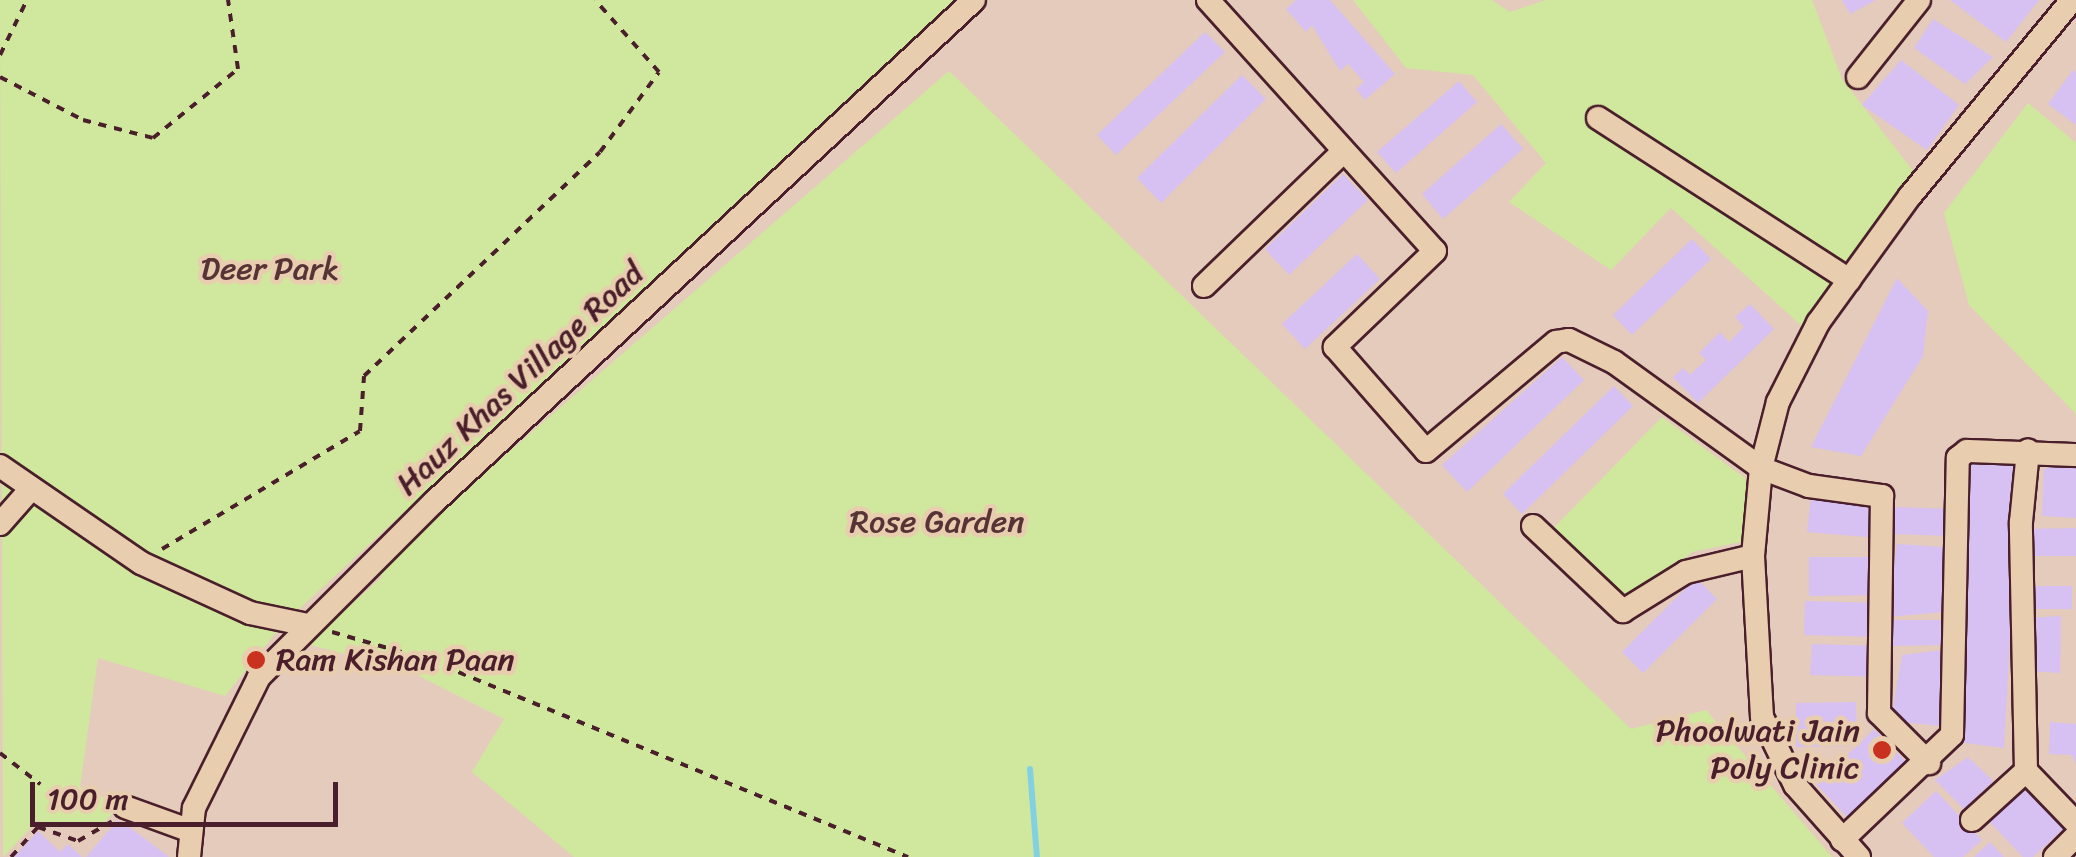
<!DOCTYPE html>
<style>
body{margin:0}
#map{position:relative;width:2076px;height:857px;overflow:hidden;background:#e4cbbc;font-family:Sriracha,sans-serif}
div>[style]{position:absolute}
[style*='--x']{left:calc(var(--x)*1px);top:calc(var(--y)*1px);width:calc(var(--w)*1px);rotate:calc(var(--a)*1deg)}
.green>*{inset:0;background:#d0e89d}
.stream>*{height:6px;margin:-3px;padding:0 3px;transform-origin:3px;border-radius:3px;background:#83d1e0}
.building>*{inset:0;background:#d6c1f2}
.path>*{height:4px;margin-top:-2px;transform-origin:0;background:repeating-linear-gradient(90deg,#4a1f2b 0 8px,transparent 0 16px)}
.roads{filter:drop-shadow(2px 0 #4a1f2b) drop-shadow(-2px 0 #4a1f2b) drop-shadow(0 2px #4a1f2b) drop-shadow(0 -2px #4a1f2b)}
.minor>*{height:22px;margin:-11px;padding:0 11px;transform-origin:11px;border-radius:11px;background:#e8cdaf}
.dots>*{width:28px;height:28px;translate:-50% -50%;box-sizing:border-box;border:5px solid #e8cdaf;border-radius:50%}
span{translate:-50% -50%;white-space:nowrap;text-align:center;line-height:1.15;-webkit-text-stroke:9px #e8cdaf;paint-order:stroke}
.park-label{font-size:32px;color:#573336}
.street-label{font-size:32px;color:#4a1f2b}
.poi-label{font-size:32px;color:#4a1f2b}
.left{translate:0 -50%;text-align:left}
.right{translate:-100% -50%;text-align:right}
.scale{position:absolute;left:30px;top:782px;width:308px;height:45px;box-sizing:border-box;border:5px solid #4a1f2b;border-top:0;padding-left:12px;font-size:30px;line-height:35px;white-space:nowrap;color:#4a1f2b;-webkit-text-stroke:8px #e8cdaf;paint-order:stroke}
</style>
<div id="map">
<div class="green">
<i style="clip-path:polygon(0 0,958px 0,298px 610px,256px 602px,247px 624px,278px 630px,225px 696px,98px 658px,80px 787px,120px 805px,99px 828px,37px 821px,3px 857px)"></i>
<i style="clip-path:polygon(1353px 0,1492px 0,1510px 12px,1546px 0,1812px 0,1842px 79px,1913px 171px,1804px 328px,1671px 208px,1611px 270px,1509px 202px,1546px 163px,1473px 75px,1406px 68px)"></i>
<i style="clip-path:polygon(949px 71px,1631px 729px,1706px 710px,1832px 857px,574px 857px,472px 772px,504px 719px,411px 672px,307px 644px,382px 577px,375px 568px)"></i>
<i style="clip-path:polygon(2028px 103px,2076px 143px,2076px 414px,1969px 305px,1944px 213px)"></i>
<i style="clip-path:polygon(1662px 417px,1746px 479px,1746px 541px,1692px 552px,1619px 614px,1539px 543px)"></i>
</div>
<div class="stream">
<i style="--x:1030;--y:769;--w:88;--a:85.5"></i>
</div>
<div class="building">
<i style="clip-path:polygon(1296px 0,1330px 0,1395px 74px,1365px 100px,1356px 89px,1364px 82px,1348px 64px,1340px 71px,1312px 25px,1306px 32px,1286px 9px)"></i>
<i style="clip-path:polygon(1842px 0,1876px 0,1850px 14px)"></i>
<i style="clip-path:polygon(1950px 0,2039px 0,2006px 42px)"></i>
<i style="clip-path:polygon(1933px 19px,1993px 57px,1965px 84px,1914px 48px)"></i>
<i style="clip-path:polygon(1205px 32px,1225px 52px,1116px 155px,1097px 135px)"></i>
<i style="clip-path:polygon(1901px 60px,1959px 105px,1927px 150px,1862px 105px)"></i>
<i style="clip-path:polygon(2073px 70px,2076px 72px,2076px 125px,2048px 104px)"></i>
<i style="clip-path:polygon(1242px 75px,1266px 99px,1161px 203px,1137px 178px)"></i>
<i style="clip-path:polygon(1459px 81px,1477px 102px,1396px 173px,1377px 152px)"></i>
<i style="clip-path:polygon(1501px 124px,1523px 149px,1443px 219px,1422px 194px)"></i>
<i style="clip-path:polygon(1343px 174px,1368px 200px,1289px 275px,1265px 249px)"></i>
<i style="clip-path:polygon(1692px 239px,1711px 259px,1632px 335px,1613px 315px)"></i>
<i style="clip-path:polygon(1357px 254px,1380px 279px,1305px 349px,1282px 324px)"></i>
<i style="clip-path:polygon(1897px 278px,1928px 311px,1923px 356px,1861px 456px,1811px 447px)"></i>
<i style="clip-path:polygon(1750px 304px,1774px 329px,1698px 403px,1673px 377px,1683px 368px,1690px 375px,1706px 360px,1699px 353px,1720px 332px,1729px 342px,1744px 327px,1735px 317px)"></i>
<i style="clip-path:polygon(1562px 357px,1584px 380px,1467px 492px,1442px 465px)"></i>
<i style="clip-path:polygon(1614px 386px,1633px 406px,1522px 514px,1503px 494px)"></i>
<i style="clip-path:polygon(1968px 459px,2020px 459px,2004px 748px,1958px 742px)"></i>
<i style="clip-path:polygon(2056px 465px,2076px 466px,2076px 518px,2042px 516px,2044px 469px)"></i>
<i style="clip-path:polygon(1811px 496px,1883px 501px,1879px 538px,1807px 532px)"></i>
<i style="clip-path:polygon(1894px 507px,1951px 509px,1950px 536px,1893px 534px)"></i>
<i style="clip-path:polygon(2076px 528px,2076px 556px,2023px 556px,2022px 529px)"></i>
<i style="clip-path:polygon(1897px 544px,1943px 547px,1943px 612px,1888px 617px)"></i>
<i style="clip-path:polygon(1809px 557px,1880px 557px,1880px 595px,1809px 596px)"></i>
<i style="clip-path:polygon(1696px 578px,1717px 599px,1643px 673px,1622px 652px)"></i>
<i style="clip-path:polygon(2027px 586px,2072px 586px,2072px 609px,2027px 609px)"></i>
<i style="clip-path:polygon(1805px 601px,1882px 603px,1880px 637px,1804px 635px)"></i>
<i style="clip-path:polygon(2061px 616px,2060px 673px,2030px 671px,2030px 618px)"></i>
<i style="clip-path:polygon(1893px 620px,1943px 620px,1943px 645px,1893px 646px)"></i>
<i style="clip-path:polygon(1812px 644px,1884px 646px,1883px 677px,1810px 675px)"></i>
<i style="clip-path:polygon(1943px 650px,1940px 726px,1891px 721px,1902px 655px)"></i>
<i style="clip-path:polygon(1856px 702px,1857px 746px,1796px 747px,1796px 703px)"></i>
<i style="clip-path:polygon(2050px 722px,2076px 724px,2076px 765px,2072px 755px,2049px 754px)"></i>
<i style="clip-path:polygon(1874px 729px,1907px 763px,1850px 820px,1817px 785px)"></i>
<i style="clip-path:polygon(1968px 757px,1993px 781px,1964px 809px,1935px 780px)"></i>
<i style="clip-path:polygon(2025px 785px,2065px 827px,2033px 857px,2023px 857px,1988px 820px)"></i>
<i style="clip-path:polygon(1936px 791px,1982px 840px,1963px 857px,1934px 857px,1902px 823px)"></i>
<i style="clip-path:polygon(118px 820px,140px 835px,169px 857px,86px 857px)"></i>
<i style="clip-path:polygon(38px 831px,60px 852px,68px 844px,82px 857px,14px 857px)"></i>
<i style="clip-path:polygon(1990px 842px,2004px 857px,1974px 857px)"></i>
</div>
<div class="path">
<i style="--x:0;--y:55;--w:61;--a:-63.9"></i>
<i style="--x:0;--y:77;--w:93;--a:27.4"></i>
<i style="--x:83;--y:120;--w:72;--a:14.4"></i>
<i style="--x:153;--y:138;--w:109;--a:-39.1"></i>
<i style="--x:238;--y:69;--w:70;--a:-98.2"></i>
<i style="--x:162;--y:549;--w:230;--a:-30.8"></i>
<i style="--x:360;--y:431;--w:55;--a:-85.8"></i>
<i style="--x:364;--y:376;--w:325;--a:-43.5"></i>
<i style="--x:600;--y:152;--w:99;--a:-53.6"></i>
<i style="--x:659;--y:72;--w:96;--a:-131.6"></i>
<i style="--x:332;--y:632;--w:101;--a:16.1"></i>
<i style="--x:429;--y:660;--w:518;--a:22.36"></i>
<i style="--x:0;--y:753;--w:51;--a:37.8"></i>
<i style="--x:11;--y:857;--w:40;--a:-48"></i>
<i style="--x:38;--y:827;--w:42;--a:19.3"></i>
<i style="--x:78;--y:841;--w:39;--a:-30"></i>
</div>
<div class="roads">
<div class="minor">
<i style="--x:1208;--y:0;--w:338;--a:47.9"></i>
<i style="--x:1435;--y:251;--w:139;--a:136.2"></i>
<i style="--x:1335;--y:347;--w:138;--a:48.8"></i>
<i style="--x:1426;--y:451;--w:170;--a:-40"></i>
<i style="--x:1556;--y:342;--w:13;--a:-9"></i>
<i style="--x:1569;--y:340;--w:50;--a:26.1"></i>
<i style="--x:1614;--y:362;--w:181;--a:35.8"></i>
<i style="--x:1761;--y:468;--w:51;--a:20.6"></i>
<i style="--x:1809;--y:486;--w:74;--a:7.8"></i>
<i style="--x:1882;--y:496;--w:217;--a:90.8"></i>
<i style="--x:1879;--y:713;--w:71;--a:45"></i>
<i style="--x:1858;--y:77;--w:98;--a:-51.6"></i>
<i style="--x:1598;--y:118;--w:299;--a:32.8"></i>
<i style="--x:1204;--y:286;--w:194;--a:-44"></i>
<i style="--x:0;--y:466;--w:171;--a:34.5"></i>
<i style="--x:141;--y:563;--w:120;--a:24.6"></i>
<i style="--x:250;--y:613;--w:59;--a:11.7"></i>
<i style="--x:0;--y:524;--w:44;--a:-48.7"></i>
<i style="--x:1533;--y:526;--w:124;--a:43.4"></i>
<i style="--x:1623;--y:611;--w:74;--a:-31.8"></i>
<i style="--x:1686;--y:572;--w:69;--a:-13.4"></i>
<i style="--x:2026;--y:771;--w:249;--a:-91.2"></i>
<i style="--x:2021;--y:522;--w:72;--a:-84.4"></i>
<i style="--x:125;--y:807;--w:70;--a:20"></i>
<i style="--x:1972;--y:820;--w:73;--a:-42.2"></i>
<i style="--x:2026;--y:771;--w:72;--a:46.1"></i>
<i style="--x:1842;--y:840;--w:152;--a:-43.7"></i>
<i style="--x:1952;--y:735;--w:277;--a:-88.8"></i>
<i style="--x:1958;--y:458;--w:11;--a:-38"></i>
<i style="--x:1967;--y:451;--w:109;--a:2.1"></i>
<i style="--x:189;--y:857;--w:49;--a:-84.2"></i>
<i style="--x:194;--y:808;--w:146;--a:-63.6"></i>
<i style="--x:259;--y:677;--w:247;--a:-45"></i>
<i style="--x:434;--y:502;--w:737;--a:-42.91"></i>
<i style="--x:1859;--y:857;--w:96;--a:-131.6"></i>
<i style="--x:1795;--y:785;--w:76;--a:-115.9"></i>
<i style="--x:1762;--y:717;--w:161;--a:-93.2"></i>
<i style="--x:1753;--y:556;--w:88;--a:-84.8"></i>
<i style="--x:1761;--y:468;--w:68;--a:-75.6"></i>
<i style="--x:1778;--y:402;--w:89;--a:-63.1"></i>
<i style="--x:1818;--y:323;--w:157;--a:-54.1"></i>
<i style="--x:1910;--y:196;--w:254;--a:-50.4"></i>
<i style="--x:2055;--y:857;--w:30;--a:-45"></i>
</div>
</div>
<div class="dots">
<i style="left:256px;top:660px;background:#c8321e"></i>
<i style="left:1882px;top:750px;background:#c8321e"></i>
</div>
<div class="park-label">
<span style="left:270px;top:269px">Deer Park</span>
<span style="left:937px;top:522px">Rose Garden</span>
</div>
<div class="street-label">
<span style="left:520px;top:379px;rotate:-43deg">Hauz Khas Village Road</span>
</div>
<div class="poi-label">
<span class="left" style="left:276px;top:660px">Ram Kishan Paan</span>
<span class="right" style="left:1860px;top:750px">Phoolwati Jain<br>Poly Clinic</span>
</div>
<div class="scale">100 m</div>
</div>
